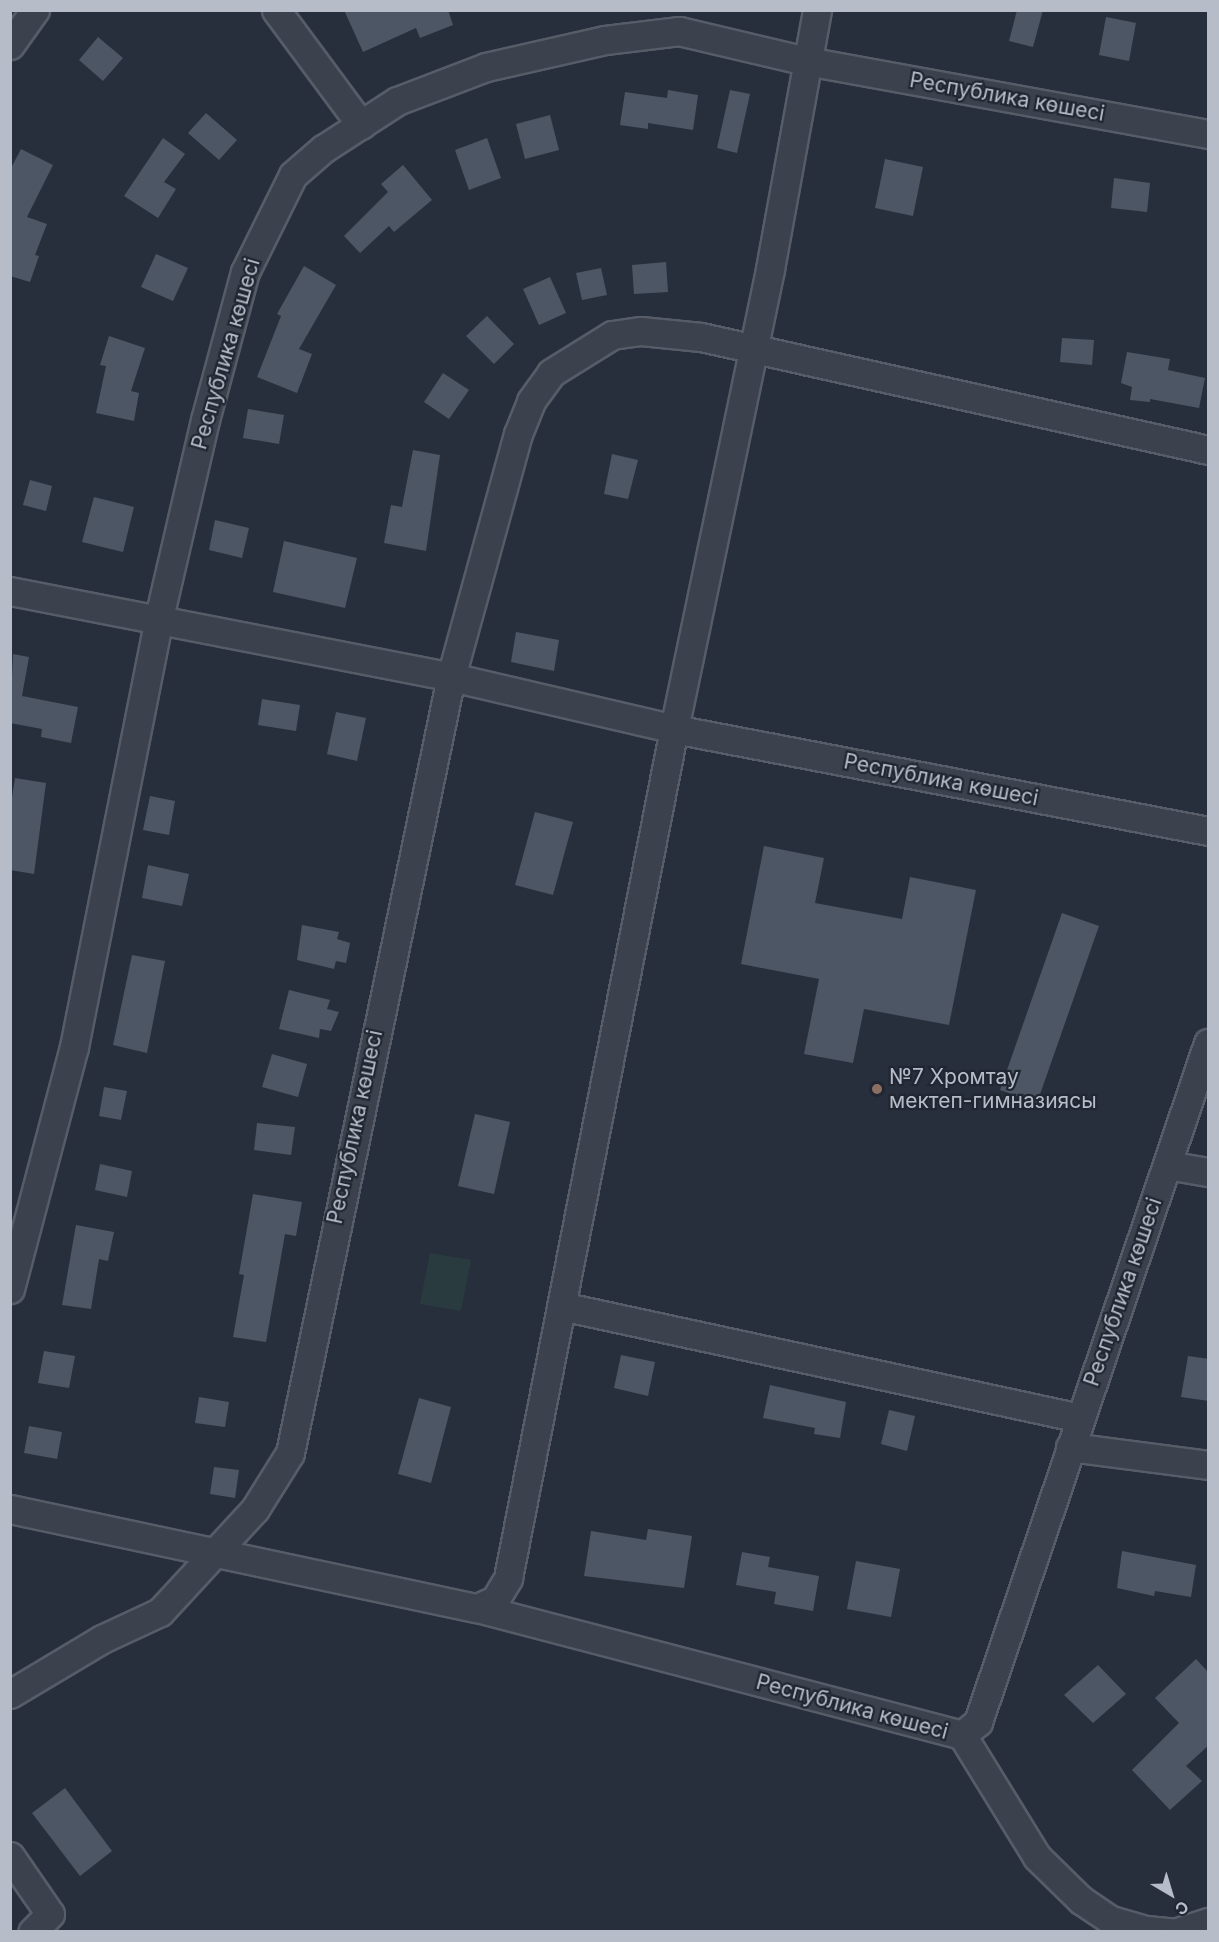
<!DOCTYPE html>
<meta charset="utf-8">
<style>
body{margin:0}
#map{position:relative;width:1219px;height:1942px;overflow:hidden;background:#272f3d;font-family:Inter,sans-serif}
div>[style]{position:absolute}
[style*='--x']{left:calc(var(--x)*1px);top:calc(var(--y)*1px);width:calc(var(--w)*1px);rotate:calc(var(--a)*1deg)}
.green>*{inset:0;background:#293b3e}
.building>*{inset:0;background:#4d5665}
.roads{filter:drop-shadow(2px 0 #565d68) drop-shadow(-2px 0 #565d68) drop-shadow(0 2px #565d68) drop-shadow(0 -2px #565d68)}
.minor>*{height:27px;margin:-13.5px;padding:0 13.5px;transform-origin:13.5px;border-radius:13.5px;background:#3b424d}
.dots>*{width:16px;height:16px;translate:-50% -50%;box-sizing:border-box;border:3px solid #202732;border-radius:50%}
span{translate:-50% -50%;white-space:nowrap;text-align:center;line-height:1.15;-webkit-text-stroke:4.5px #202732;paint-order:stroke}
.street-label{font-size:21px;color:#b7bdc8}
.poi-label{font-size:21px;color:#b7bdc8}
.left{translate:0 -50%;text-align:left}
.frame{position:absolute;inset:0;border:12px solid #b7bdc8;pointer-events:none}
.north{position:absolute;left:1141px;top:1864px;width:60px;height:60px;-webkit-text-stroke:4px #202732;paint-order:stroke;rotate:142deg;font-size:16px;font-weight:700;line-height:24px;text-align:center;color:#b7bdc8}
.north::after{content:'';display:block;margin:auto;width:21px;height:27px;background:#b7bdc8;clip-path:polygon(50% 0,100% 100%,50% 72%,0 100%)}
</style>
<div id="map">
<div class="green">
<i style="clip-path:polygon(430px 1253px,471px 1260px,461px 1311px,420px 1304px)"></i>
</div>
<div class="building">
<i style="clip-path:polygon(344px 10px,448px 10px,453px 25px,420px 38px,416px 28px,363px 52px)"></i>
<i style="clip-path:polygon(1017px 10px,1043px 10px,1033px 47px,1009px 41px)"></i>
<i style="clip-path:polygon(1106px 17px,1136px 23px,1129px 61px,1099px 55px)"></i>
<i style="clip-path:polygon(98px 37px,123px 58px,103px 81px,79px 60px)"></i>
<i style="clip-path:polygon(668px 90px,698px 95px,693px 130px,648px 123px,648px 129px,620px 125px,625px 92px,667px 98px)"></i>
<i style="clip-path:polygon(730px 90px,750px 94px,737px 153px,717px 148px)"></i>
<i style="clip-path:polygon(206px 113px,237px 140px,219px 160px,188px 133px)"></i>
<i style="clip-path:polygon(550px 115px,559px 150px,525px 159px,516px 124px)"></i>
<i style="clip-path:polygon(163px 138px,185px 154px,164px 182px,176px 189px,158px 218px,124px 196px)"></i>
<i style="clip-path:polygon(487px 138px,501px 178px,469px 190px,455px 150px)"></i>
<i style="clip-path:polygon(21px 149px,53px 165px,27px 217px,47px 224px,35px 255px,39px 256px,30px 282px,10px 276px,10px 170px)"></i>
<i style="clip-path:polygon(885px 159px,923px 167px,913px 216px,875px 208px)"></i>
<i style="clip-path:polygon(403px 165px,432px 200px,394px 232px,389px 226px,360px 253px,344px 236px,388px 192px,381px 184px)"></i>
<i style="clip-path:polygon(1114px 178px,1150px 183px,1147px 212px,1111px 208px)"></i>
<i style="clip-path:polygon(156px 254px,188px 268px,173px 301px,141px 287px)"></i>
<i style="clip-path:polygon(666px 262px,668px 292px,634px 294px,632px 265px)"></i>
<i style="clip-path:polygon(304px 266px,336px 285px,299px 349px,312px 354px,297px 393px,257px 377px,281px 316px,277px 314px)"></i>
<i style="clip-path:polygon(601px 268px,607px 295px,582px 300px,576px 273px)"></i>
<i style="clip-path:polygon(550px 277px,566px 313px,539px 325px,523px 289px)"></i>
<i style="clip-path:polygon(487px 316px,514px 344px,494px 364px,466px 336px)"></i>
<i style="clip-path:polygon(109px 336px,145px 348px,131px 391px,139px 393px,134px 421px,96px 413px,106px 366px,100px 365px)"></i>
<i style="clip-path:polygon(1062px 338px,1094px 340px,1092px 365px,1060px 362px)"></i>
<i style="clip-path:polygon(1127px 352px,1170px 359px,1168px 370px,1205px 378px,1199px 408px,1150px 399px,1150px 402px,1130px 400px,1132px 387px,1121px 383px)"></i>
<i style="clip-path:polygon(443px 373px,469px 390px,449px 419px,424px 402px)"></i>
<i style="clip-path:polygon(248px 409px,284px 415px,279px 444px,243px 438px)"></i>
<i style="clip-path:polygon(413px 450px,440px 455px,426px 551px,384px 543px,391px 505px,402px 507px)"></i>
<i style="clip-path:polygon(612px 454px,638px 460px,628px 499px,604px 494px)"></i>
<i style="clip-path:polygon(30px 480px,52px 486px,46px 511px,23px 505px)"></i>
<i style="clip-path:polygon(94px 497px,134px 507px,123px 552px,82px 542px)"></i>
<i style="clip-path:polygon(215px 520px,249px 528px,242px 558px,209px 550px)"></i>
<i style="clip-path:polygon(284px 541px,357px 558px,345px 608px,273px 592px)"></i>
<i style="clip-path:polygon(516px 632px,559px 640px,554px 671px,511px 662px)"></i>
<i style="clip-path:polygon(13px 654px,29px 657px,22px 696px,78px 707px,71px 743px,41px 737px,42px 729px,10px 723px)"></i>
<i style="clip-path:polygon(262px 699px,300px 705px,296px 731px,258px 725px)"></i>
<i style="clip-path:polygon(336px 712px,366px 718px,357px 761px,327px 754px)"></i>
<i style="clip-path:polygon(15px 778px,46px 783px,34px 874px,10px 870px,10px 810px)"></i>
<i style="clip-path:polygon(150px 796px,175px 801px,169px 835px,143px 830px)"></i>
<i style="clip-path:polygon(535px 812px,573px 822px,553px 895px,515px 885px)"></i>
<i style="clip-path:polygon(764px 846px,824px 858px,815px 903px,902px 919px,910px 877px,976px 890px,949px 1025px,864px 1009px,853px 1063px,804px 1054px,819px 979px,741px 964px)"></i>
<i style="clip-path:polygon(148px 865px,189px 874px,182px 906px,142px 898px)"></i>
<i style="clip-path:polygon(1062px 913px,1099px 926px,1037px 1103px,1000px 1090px)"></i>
<i style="clip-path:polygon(302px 925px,339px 932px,337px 939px,350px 943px,346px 963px,336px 961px,334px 969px,297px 960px)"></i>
<i style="clip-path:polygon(132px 955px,165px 961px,147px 1053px,113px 1045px)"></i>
<i style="clip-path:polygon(289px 990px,330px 1000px,327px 1009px,339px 1012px,331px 1031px,320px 1029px,319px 1038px,279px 1029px)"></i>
<i style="clip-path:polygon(272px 1054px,307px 1064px,298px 1097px,262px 1087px)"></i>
<i style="clip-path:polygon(104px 1087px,127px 1091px,121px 1120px,99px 1116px)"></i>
<i style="clip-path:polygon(475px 1114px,510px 1122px,494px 1194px,458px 1186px)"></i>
<i style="clip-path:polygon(257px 1123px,295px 1127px,291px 1155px,254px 1150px)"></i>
<i style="clip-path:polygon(100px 1164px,132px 1171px,127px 1197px,95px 1190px)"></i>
<i style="clip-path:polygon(253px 1194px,302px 1202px,296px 1236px,285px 1234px,266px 1342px,233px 1337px,244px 1275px,239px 1274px)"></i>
<i style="clip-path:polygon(76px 1225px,114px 1232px,108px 1261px,99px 1259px,91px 1309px,62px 1305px)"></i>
<i style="clip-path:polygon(44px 1351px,75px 1356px,69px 1388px,38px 1383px)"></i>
<i style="clip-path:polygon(621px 1355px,655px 1362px,648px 1396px,614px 1388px)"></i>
<i style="clip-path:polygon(1188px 1356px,1209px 1359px,1209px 1401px,1181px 1397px)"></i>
<i style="clip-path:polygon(770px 1385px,846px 1402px,840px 1438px,814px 1434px,815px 1428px,763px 1418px)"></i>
<i style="clip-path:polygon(199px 1397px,229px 1402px,225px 1427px,195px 1423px)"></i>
<i style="clip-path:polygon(419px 1398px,451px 1407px,431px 1483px,398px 1474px)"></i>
<i style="clip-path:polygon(889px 1410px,915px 1416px,907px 1451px,881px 1444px)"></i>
<i style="clip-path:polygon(29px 1426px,62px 1432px,57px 1459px,24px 1453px)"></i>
<i style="clip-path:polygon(214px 1467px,239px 1470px,235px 1498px,210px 1494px)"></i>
<i style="clip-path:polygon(648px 1529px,692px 1536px,684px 1588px,584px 1576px,591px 1531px,646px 1540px)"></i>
<i style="clip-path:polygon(1122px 1551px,1196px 1565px,1191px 1597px,1155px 1591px,1154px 1596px,1117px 1588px)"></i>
<i style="clip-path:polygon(742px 1552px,770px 1557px,768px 1567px,819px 1576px,813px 1611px,774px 1604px,776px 1592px,736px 1585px)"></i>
<i style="clip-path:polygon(856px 1561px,900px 1569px,891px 1617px,847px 1609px)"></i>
<i style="clip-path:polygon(1196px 1659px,1209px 1673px,1209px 1745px,1186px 1766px,1202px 1781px,1170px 1810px,1132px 1770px,1179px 1723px,1155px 1698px)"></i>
<i style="clip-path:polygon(1098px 1665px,1126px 1694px,1093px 1723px,1064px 1695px)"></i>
<i style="clip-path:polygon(65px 1788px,112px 1851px,80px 1876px,32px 1813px)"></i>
</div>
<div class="roads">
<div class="minor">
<i style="--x:276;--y:10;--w:143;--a:53.5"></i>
<i style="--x:10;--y:45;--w:43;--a:-54.5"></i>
<i style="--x:10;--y:591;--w:449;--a:11"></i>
<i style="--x:451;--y:677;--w:229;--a:13.1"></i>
<i style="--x:674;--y:729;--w:544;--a:10.81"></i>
<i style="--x:1167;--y:1165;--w:42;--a:9.7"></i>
<i style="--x:10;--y:1289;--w:250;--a:-75.2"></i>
<i style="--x:74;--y:1047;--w:433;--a:-78.8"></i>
<i style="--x:158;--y:622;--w:207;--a:-76.9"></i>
<i style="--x:205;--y:420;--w:153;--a:-74.9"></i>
<i style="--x:245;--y:272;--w:108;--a:-63.7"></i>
<i style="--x:293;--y:175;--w:40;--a:-41"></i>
<i style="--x:323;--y:149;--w:88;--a:-33"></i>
<i style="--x:397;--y:101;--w:95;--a:-20.9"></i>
<i style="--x:486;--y:67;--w:122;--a:-12.8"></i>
<i style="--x:605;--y:40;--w:75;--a:-6.9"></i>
<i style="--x:679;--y:31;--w:130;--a:13.3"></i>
<i style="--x:806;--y:61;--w:409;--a:10.3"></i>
<i style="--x:561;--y:1306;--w:531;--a:12.18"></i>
<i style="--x:1070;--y:1447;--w:139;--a:7.4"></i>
<i style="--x:10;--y:1509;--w:477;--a:12"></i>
<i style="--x:477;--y:1608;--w:20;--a:-24"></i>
<i style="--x:495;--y:1600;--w:26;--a:-59"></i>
<i style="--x:508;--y:1578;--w:865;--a:-78.94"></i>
<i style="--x:674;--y:729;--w:470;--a:-78.2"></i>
<i style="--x:770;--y:269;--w:263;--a:-79.7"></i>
<i style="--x:477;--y:1608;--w:501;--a:14.67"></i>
<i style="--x:962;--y:1735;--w:21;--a:-39"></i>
<i style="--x:978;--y:1722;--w:717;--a:-71.29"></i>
<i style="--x:10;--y:1694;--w:107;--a:-30.9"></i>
<i style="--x:102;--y:1639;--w:64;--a:-25"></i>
<i style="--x:160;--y:1612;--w:140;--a:-47.3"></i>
<i style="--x:255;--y:1509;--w:66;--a:-58"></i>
<i style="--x:290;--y:1453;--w:793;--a:-78.28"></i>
<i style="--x:451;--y:677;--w:252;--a:-74.6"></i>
<i style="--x:518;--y:434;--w:35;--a:-68"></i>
<i style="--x:531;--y:401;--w:34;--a:-54"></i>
<i style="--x:551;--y:373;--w:72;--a:-31.9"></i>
<i style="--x:612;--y:335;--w:29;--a:-8"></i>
<i style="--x:641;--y:331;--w:60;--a:5.7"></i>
<i style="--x:701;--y:337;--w:519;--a:12.56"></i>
<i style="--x:962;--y:1735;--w:143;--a:58.4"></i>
<i style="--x:1037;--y:1857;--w:62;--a:44.3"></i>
<i style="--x:1081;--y:1900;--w:36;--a:34"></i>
<i style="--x:1111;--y:1920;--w:36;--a:16"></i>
<i style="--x:1146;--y:1930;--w:24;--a:5"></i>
<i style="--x:10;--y:1856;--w:70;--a:55.4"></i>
<i style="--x:50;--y:1914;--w:25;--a:135"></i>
<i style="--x:1177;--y:1932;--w:33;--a:-18"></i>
</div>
</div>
<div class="dots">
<i style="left:877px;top:1089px;background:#8d6e63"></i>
</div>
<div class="street-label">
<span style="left:1007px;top:97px;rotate:10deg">Республика көшесі</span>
<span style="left:226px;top:354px;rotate:-74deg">Республика көшесі</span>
<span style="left:941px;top:780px;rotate:11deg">Республика көшесі</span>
<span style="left:355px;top:1127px;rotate:-78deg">Республика көшесі</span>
<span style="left:1123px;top:1292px;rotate:-71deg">Республика көшесі</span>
<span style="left:852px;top:1707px;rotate:15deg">Республика көшесі</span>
</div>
<div class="poi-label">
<span class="left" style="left:889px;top:1089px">№7 Хромтау<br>мектеп-гимназиясы</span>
</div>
<div class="frame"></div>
<div class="north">С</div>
</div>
